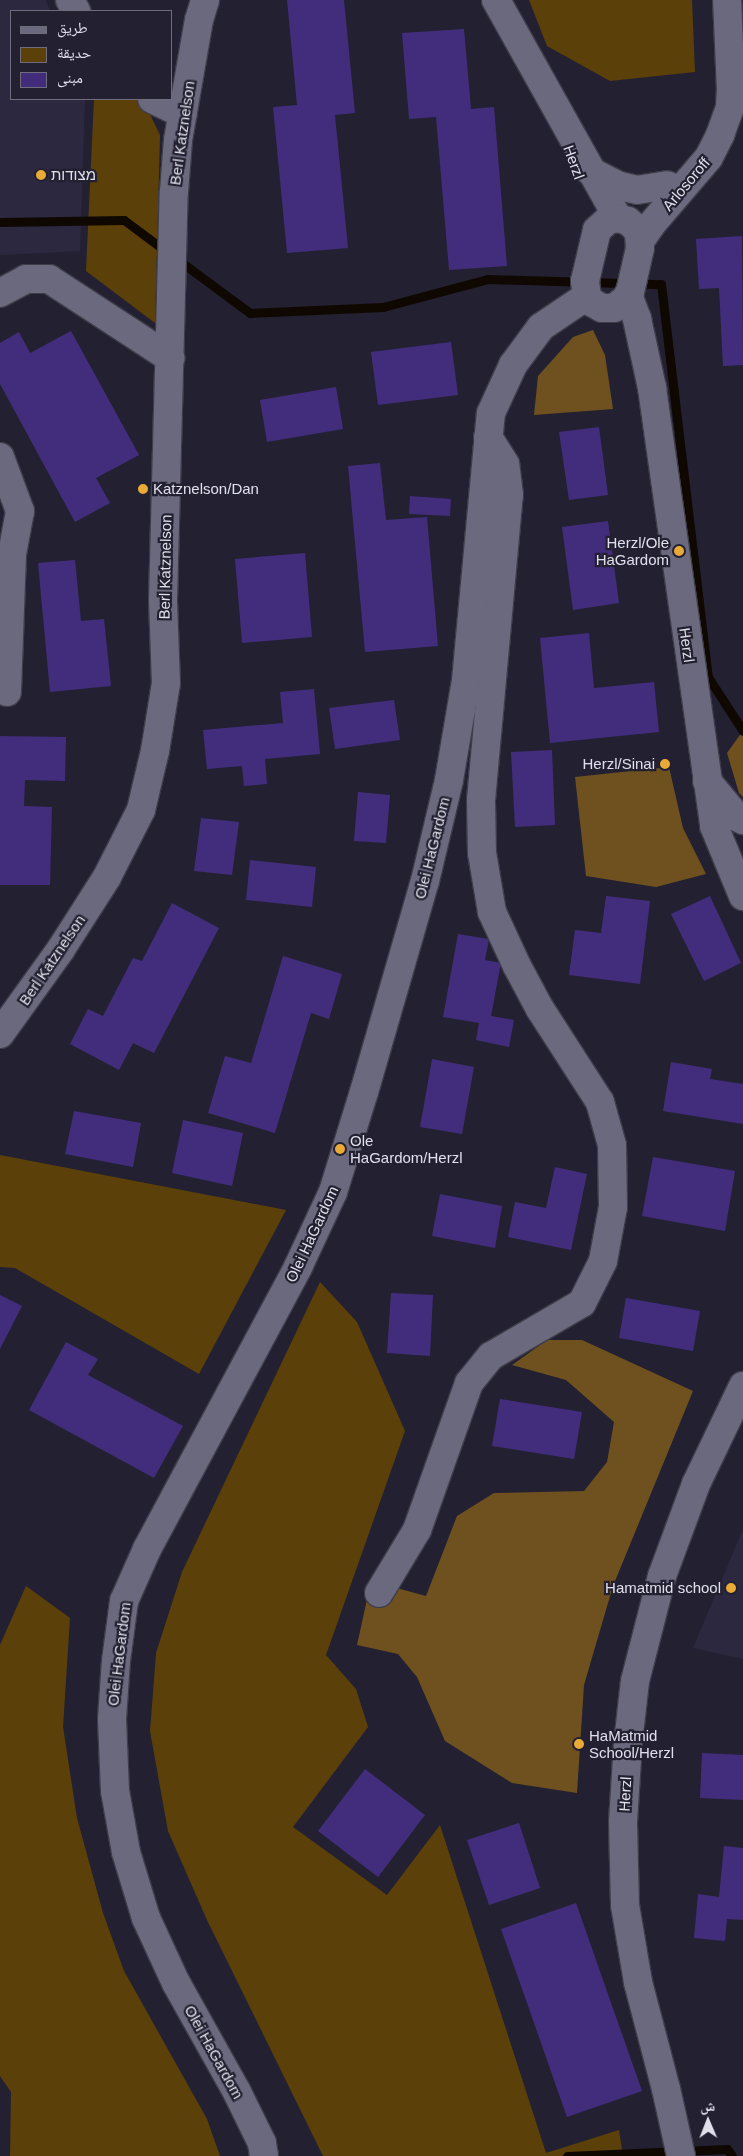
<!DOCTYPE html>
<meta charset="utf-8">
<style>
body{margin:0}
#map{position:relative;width:743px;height:2156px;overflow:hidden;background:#232131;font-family:Helvetica,"Noto Naskh Arabic",Heebo,sans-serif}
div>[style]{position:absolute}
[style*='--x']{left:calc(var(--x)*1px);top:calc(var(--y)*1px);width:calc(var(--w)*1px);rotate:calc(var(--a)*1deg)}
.built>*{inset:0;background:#2c283f}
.green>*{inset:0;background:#5c4009}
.forest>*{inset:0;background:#6e511e}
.stream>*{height:9px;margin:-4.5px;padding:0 4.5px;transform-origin:4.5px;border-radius:4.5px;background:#0f0801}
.building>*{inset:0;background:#422d7d}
.roads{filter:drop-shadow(1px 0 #403d4b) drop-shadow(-1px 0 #403d4b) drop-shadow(0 1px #403d4b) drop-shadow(0 -1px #403d4b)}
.minor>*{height:28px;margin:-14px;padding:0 14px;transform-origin:14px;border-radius:14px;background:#6b697d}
.dots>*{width:14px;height:14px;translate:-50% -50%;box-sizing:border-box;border:2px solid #232131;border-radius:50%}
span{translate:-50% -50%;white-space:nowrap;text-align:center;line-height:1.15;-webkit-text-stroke:4.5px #232131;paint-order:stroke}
.street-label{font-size:15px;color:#e0dfeb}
.poi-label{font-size:15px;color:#e0dfeb}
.left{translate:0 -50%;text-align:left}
.right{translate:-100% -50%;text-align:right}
.legend{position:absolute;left:10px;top:10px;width:162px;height:90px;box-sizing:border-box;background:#232131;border:1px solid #6f6d7b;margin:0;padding:6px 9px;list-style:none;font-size:15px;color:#e0dfeb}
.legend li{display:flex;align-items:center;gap:10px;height:25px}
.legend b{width:25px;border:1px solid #6f6d7b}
.north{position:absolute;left:683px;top:2096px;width:50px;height:50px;-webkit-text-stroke:4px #232131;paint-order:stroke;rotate:359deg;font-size:14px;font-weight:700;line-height:20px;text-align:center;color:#e0dfeb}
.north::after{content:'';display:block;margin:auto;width:18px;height:22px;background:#e0dfeb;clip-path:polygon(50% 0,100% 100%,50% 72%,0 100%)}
</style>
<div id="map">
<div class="built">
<i style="clip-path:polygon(0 0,46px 0,50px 11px,11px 11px,11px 99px,85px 99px,80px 251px,0 255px)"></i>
<i style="clip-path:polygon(743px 1529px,743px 1659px,693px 1648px)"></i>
</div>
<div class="green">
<i style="clip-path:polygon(529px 0,692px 0,695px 72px,610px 81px,547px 46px)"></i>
<i style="clip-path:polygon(94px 99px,137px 99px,145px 104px,160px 135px,155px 323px,86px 271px)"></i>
<i style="clip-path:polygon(0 1155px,286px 1210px,199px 1374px,15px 1268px,0 1267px)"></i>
<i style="clip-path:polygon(320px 1282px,357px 1322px,405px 1431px,326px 1655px,356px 1689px,368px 1727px,293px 1827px,387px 1895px,440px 1825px,546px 2153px,619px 2130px,623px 2156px,323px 2156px,207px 1920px,168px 1831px,150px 1731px,156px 1653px,182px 1572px)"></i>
<i style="clip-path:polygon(26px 1586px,70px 1618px,63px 1727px,77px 1818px,103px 1913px,124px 1971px,207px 2119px,220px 2156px,10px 2156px,11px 2092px,0 2076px,0 1645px)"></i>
</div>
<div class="forest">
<i style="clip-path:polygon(593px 330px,605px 355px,613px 409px,534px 415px,538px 376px,573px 337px)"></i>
<i style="clip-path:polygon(742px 732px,743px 734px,743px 797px,739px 793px,727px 753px)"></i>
<i style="clip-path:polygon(669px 767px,683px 828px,706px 874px,656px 887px,586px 876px,575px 777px)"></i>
<i style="clip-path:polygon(547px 1340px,582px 1340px,693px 1391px,613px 1586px,584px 1685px,577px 1793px,512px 1783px,445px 1741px,417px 1677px,398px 1654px,357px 1645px,371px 1581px,426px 1596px,457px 1516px,494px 1493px,584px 1491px,607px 1462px,614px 1422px,566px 1380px,512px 1365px)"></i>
</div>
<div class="stream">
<i style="--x:0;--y:222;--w:124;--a:-0.9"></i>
<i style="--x:124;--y:220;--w:54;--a:36.7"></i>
<i style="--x:177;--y:259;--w:91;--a:36.5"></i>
<i style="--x:250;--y:313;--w:133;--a:-2.6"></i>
<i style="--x:383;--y:307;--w:109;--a:-14.9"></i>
<i style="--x:488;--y:279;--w:173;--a:1.7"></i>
<i style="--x:661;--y:284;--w:396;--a:83.2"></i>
<i style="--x:708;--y:677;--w:64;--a:57.1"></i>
<i style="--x:567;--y:2156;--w:160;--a:-2.5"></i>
<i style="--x:727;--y:2149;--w:9;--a:54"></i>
</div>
<div class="building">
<i style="clip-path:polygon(287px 0,344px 0,355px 113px,335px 115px,348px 248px,287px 253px,273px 107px,297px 105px)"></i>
<i style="clip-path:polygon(464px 29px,471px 109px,494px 107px,507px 266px,449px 270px,436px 117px,409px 119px,402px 33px)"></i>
<i style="clip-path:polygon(742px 236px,743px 365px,723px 366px,719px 288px,699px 289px,696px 239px)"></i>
<i style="clip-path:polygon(71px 331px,139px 455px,96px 478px,110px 503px,75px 522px,0 384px,0 343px,19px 332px,30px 353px)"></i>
<i style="clip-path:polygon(451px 342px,458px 395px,378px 405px,371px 352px)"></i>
<i style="clip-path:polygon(336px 387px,343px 429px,267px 442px,260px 400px)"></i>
<i style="clip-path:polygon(599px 427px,608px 495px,569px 500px,559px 432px)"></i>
<i style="clip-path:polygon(380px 463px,386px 520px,427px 517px,438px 646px,365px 652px,348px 466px)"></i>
<i style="clip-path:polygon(410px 496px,451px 499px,450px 516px,409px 514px)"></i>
<i style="clip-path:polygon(608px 521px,619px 603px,573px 610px,562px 527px)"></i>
<i style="clip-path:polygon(305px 553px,312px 637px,242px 643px,235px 559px)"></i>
<i style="clip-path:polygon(75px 560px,81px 621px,104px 619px,111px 686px,50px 692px,38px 563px)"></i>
<i style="clip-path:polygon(589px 633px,594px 688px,654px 682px,659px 732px,550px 743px,540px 638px)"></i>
<i style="clip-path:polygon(314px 689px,320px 754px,265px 759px,267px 784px,244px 786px,242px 766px,207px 769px,203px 730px,283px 723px,280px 692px)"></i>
<i style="clip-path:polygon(394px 700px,400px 740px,335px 749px,329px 708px)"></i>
<i style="clip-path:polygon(0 736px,66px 737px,65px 781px,25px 780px,24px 806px,52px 807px,50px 885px,0 885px)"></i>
<i style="clip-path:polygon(552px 750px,555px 825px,515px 827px,511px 752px)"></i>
<i style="clip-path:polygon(358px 792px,390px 795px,386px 843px,354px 841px)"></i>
<i style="clip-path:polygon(201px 818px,239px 822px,232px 875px,194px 871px)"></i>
<i style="clip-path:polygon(250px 860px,316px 867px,312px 907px,246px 900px)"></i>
<i style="clip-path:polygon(606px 896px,650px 901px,640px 984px,569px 975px,575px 930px,601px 933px)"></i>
<i style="clip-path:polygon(710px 896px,741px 963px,704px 981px,671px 914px)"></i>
<i style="clip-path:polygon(172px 903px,219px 928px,154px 1053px,133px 1043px,119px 1070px,70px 1044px,88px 1009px,103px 1016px,133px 958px,142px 961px)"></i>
<i style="clip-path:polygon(458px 934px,489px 939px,485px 960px,501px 963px,491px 1016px,514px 1020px,509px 1047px,476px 1040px,479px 1023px,443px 1017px)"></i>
<i style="clip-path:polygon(283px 956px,342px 974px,329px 1019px,311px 1013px,275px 1133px,208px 1113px,225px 1056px,251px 1063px)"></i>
<i style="clip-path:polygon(432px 1059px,474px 1067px,462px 1134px,420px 1127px)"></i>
<i style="clip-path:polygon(671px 1062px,712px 1069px,710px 1079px,743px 1084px,743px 1124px,663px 1111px)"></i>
<i style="clip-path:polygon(74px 1111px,141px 1123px,133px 1167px,65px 1154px)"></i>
<i style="clip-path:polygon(183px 1120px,243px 1133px,232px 1186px,172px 1173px)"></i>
<i style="clip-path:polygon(653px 1157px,735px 1171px,725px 1231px,642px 1216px)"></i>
<i style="clip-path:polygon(555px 1167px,587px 1174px,571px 1250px,508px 1237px,515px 1202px,546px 1208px)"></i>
<i style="clip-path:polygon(440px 1194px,502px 1206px,495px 1248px,432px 1236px)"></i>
<i style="clip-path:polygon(391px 1293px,433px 1295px,430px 1356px,387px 1353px)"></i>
<i style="clip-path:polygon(0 1295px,22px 1306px,0 1349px)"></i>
<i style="clip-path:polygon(626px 1298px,700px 1311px,693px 1351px,619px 1338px)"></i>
<i style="clip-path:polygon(66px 1342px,98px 1359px,88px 1375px,183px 1426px,154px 1478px,29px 1410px)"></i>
<i style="clip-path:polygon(500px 1399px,582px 1412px,574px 1459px,492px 1446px)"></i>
<i style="clip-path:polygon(702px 1753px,743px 1755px,743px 1800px,700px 1798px)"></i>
<i style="clip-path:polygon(365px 1769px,425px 1815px,378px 1877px,318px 1831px)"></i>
<i style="clip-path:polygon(519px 1823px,540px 1888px,489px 1905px,467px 1840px)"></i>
<i style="clip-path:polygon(724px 1846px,743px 1848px,743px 1920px,727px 1919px,725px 1941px,694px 1938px,698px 1894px,719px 1897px)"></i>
<i style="clip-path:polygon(576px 1903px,642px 2091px,567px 2117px,501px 1929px)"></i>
</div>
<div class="roads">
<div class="minor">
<i style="--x:70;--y:0;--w:13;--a:61"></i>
<i style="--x:496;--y:0;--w:250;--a:60.8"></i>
<i style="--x:152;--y:99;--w:34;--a:26"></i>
<i style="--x:590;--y:171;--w:34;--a:27"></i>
<i style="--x:620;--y:186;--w:17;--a:13"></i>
<i style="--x:637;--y:190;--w:31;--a:-9"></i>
<i style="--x:618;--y:218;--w:10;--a:17"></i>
<i style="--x:628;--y:221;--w:9;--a:41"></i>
<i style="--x:635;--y:227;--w:8;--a:60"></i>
<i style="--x:639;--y:234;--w:14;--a:86"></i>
<i style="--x:640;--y:248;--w:45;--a:102.8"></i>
<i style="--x:630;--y:292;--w:8;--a:120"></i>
<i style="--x:626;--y:299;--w:15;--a:143"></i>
<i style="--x:614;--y:308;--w:12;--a:180"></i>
<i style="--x:602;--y:308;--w:13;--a:-151"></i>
<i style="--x:591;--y:302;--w:7;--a:-124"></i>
<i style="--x:587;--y:296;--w:15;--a:-98"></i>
<i style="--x:585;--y:281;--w:52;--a:-76.8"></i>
<i style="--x:597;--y:230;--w:15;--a:-42"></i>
<i style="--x:608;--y:220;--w:10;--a:-11"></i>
<i style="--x:640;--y:241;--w:19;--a:-55"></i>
<i style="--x:651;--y:225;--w:89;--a:-49.5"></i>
<i style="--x:709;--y:157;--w:25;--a:-63"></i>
<i style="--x:720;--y:135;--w:30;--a:-70"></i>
<i style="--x:730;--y:107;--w:17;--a:-87"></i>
<i style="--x:731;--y:90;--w:90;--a:-92.5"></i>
<i style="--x:0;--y:293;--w:30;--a:-28"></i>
<i style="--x:26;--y:279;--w:23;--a:0"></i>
<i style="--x:49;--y:279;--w:145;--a:33.1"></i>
<i style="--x:628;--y:295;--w:26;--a:69"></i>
<i style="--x:637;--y:319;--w:71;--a:77.7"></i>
<i style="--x:652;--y:388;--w:442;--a:81.9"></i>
<i style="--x:714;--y:826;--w:76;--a:67.5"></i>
<i style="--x:0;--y:457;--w:58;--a:69.7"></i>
<i style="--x:20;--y:511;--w:44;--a:100.5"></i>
<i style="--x:12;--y:554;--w:138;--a:92.1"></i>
<i style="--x:707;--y:781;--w:47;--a:50.2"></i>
<i style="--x:737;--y:817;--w:7;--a:27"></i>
<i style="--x:0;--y:1034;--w:105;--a:-54.3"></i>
<i style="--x:61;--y:949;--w:85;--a:-57.4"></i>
<i style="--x:107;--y:877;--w:75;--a:-63.1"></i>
<i style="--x:141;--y:810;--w:61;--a:-76.7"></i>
<i style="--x:155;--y:751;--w:69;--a:-80.8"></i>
<i style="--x:166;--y:683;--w:83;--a:-92.1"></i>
<i style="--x:163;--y:600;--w:408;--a:-88.5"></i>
<i style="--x:174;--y:192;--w:52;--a:-85.6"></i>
<i style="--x:178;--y:140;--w:122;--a:-80.1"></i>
<i style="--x:199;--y:20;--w:21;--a:-73"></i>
<i style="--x:379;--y:1593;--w:74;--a:-58.9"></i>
<i style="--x:417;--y:1530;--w:156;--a:-70.5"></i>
<i style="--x:469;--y:1383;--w:35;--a:-51"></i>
<i style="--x:491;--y:1356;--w:105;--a:-30.2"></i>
<i style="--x:582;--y:1303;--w:47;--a:-63.4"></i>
<i style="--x:603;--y:1261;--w:55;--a:-79.5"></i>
<i style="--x:613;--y:1207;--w:62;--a:-90.9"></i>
<i style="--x:612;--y:1145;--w:45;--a:-105.6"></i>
<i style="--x:600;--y:1102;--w:111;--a:-122.8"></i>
<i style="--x:540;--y:1009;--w:49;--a:-118.1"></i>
<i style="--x:517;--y:966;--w:60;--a:-114.8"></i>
<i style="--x:492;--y:912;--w:60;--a:-99.6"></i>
<i style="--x:482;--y:853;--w:53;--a:-91.1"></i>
<i style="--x:481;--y:800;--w:306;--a:-84.8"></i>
<i style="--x:509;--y:495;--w:31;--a:-97"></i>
<i style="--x:505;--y:464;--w:32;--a:-122"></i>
<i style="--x:264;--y:2156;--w:13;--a:-99"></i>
<i style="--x:262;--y:2143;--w:57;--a:-116.1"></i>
<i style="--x:237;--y:2092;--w:125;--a:-119.2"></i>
<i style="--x:176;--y:1983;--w:72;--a:-114.8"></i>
<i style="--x:146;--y:1918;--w:69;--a:-106.9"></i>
<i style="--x:126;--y:1852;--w:62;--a:-100.2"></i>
<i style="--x:115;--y:1791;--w:72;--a:-92.4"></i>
<i style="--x:112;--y:1719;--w:58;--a:-86.1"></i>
<i style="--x:116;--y:1661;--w:61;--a:-82.4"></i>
<i style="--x:124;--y:1601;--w:57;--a:-66.1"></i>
<i style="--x:147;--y:1549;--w:320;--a:-61.8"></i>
<i style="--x:298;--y:1267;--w:83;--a:-65"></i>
<i style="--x:333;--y:1192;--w:105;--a:-72.8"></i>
<i style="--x:364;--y:1092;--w:220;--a:-73.9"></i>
<i style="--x:425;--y:881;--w:104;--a:-76.6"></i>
<i style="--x:449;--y:780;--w:100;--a:-80.3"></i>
<i style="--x:466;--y:681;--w:269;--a:-84.7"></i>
<i style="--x:491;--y:413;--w:53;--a:-65.4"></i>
<i style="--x:513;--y:365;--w:47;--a:-53.6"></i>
<i style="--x:541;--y:327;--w:55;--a:-34"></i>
<i style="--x:681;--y:2156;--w:69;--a:-102.6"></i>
<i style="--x:666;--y:2089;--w:111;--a:-104.7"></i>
<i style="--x:638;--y:1982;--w:78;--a:-99.6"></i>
<i style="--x:625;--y:1905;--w:83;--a:-91.4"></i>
<i style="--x:623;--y:1822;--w:79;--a:-86.4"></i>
<i style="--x:628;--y:1743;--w:62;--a:-83.6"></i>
<i style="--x:635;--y:1681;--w:108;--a:-75.6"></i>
<i style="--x:662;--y:1576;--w:98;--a:-69.7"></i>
<i style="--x:696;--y:1484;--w:109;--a:-64.4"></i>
</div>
</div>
<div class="dots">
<i style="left:41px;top:175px;background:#eaaa38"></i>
<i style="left:143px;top:489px;background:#eaaa38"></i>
<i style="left:679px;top:551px;background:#eaaa38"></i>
<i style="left:665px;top:764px;background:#eaaa38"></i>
<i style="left:340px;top:1149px;background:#eaaa38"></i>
<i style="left:731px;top:1588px;background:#eaaa38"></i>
<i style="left:579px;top:1744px;background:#eaaa38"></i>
</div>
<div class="street-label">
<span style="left:182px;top:133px;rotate:-82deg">Berl Katznelson</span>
<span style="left:574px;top:162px;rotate:70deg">Herzl</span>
<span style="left:686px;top:184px;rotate:-50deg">Arlosoroff</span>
<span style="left:165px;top:567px;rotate:-89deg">Berl Katznelson</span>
<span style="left:687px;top:645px;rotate:82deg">Herzl</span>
<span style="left:432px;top:848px;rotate:-76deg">Olei HaGardom</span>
<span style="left:52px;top:960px;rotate:-56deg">Berl Katznelson</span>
<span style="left:312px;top:1234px;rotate:-65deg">Olei HaGardom</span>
<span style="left:119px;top:1654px;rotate:-83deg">Olei HaGardom</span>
<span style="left:625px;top:1794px;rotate:-87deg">Herzl</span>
<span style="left:214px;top:2052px;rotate:61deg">Olei HaGardom</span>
</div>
<div class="poi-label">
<span class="left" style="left:51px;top:175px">מצודות</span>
<span class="left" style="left:153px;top:489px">Katznelson/Dan</span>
<span class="right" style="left:669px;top:551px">Herzl/Ole<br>HaGardom</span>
<span class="right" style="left:655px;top:764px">Herzl/Sinai</span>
<span class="left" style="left:350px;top:1149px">Ole<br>HaGardom/Herzl</span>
<span class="right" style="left:721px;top:1588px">Hamatmid school</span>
<span class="left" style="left:589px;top:1744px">HaMatmid<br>School/Herzl</span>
</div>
<ul class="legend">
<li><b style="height:6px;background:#6b697d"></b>طريق</li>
<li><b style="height:14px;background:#5c4009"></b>حديقة</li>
<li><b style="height:14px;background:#422d7d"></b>مبنى</li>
</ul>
<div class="north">ش</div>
</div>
